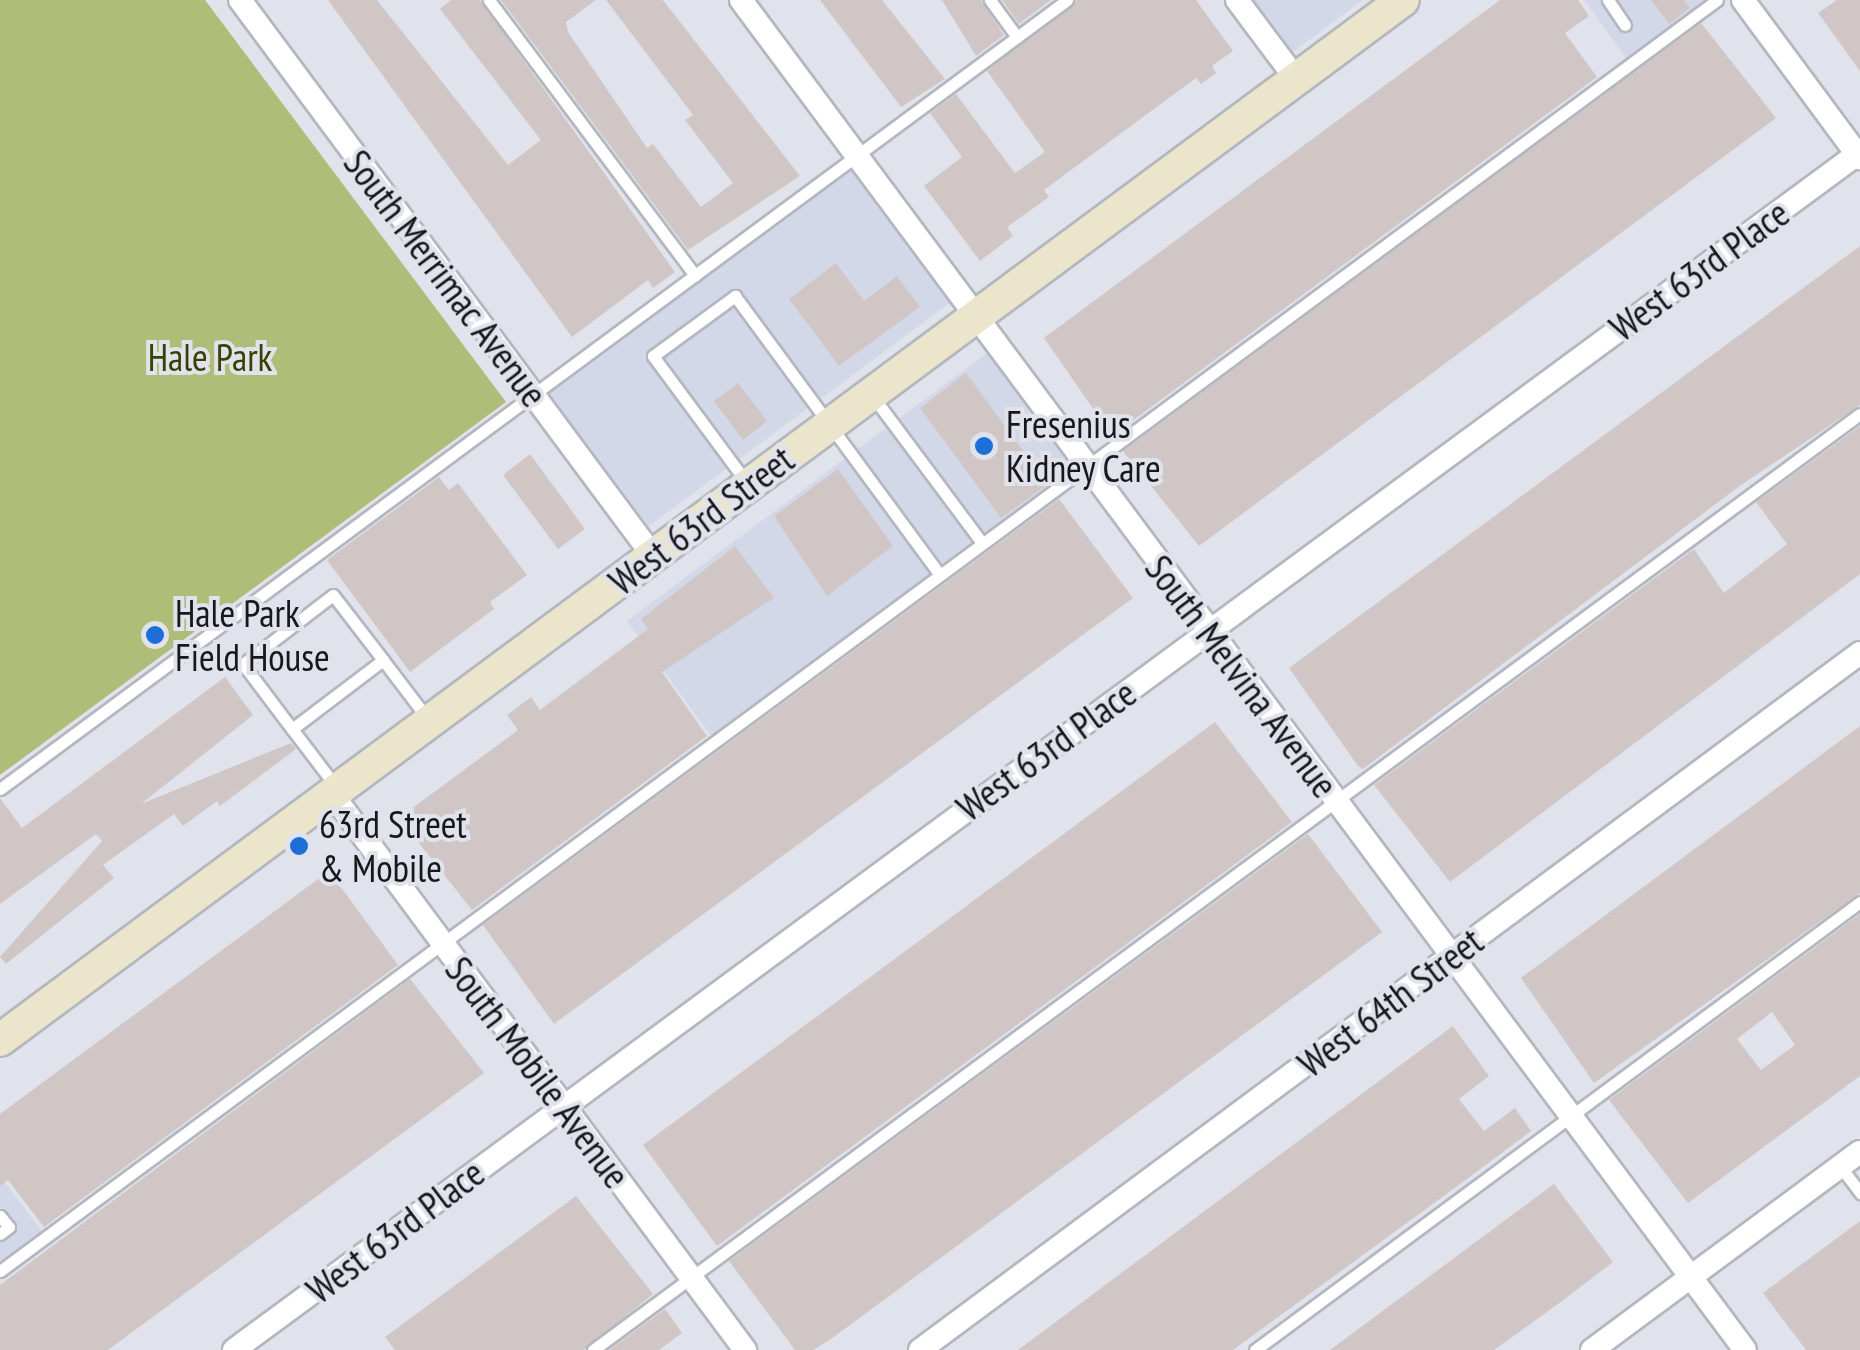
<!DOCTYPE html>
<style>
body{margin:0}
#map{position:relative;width:1860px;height:1350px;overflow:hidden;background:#e0e3eb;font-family:"PT Sans Narrow",sans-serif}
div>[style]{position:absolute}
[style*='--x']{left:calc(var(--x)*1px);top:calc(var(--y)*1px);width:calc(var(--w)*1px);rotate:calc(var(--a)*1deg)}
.built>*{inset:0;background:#d3d8e8}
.green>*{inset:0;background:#b0bd78}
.building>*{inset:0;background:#d1c6c6}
.roads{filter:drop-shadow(2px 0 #b4b7bf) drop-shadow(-2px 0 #b4b7bf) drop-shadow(0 2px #b4b7bf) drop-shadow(0 -2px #b4b7bf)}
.service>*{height:11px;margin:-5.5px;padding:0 5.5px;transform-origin:5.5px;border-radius:5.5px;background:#fff}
.minor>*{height:22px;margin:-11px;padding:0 11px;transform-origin:11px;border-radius:11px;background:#fff}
.secondary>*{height:32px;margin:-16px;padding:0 16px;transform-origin:16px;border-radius:16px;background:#ebe5cb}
.dots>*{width:28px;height:28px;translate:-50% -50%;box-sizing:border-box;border:5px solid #e0e3eb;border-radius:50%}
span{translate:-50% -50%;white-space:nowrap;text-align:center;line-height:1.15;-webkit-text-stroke:8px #e0e3eb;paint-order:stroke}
.street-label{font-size:38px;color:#17181b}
.park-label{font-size:38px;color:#384100}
.poi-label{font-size:38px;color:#17181b}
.left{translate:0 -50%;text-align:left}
</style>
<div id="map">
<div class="built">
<i style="clip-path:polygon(1244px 0,1363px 0,1286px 57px)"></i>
<i style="clip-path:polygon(1584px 0,1716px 0,1630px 63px)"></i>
<i style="clip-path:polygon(853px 161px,955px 299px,641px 532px,539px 395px)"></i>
<i style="clip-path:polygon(991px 350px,1083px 471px,714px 740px,627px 621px)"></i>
<i style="clip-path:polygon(0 1176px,44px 1234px,0 1267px)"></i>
</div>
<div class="green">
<i style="clip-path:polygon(0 0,205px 0,506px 402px,0 775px)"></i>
</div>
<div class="building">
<i style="clip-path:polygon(328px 0,377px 0,508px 165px,541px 140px,440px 9px,451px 0,480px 0,675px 272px,653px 288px,648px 280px,572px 337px)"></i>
<i style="clip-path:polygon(501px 0,596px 0,566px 22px,568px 32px,647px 148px,653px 144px,701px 207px,733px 183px,685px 120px,693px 115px,606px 0,663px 0,800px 176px,688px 250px)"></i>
<i style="clip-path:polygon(820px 0,882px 0,945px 79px,901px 107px)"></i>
<i style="clip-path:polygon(942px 0,981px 0,1004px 35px,976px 56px)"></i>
<i style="clip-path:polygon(1002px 0,1051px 0,1019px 24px)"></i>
<i style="clip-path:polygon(1076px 0,1196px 0,1233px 51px,1212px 66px,1216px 73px,1201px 84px,1196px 78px,1044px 190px,1049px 197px,1007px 227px,1013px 236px,980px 261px,924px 186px,962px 157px,930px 113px,956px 94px,1015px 173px,1045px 152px,987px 71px)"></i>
<i style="clip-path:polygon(1500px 0,1578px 0,1589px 16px,1565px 33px,1597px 77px,1112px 436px,1044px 338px)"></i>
<i style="clip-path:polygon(1651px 0,1684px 0,1690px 8px,1669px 24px)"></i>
<i style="clip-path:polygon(1837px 0,1860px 0,1860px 71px,1818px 13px)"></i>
<i style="clip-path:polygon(1701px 23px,1776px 118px,1199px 546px,1123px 451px)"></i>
<i style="clip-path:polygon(1860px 246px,1860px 405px,1741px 485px,1363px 769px,1358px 766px,1289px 668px)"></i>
<i style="clip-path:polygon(836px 263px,864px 301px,897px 276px,920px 307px,839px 366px,789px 299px)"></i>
<i style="clip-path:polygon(966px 373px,1048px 484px,1001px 518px,920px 408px)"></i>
<i style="clip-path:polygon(738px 383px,767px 421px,743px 440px,714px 401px)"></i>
<i style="clip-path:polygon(1860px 426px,1860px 574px,1450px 882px,1374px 785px,1694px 549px,1724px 593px,1787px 544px,1756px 502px)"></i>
<i style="clip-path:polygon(530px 454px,585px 529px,558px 549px,503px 475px)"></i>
<i style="clip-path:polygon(838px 469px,893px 546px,827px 596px,774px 516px)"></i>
<i style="clip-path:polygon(439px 477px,449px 490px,458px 483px,527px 575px,490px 602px,494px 609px,410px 672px,327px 560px)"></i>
<i style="clip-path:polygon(1059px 499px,1133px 598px,554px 1024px,483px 925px)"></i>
<i style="clip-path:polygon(735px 546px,774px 598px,662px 672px,707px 736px,472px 910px,399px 818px,518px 730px,507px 715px,531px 697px,540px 710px,648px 629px,641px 619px)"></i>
<i style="clip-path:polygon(225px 677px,253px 715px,141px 804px,291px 743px,296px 749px,220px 806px,217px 801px,183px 826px,174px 814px,103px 865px,114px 878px,6px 964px,0 957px,102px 841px,96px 834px,0 904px,0 798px,22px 828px)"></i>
<i style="clip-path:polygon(1215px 722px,1292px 822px,717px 1246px,643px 1145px)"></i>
<i style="clip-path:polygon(1860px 726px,1860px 893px,1594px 1083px,1521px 978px)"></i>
<i style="clip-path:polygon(1308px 834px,1382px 932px,831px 1339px,813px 1350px,795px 1350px,729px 1261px)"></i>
<i style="clip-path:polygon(329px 871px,398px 965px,44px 1227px,8px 1180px,0 1186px,0 1114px)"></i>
<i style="clip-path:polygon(evenodd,1860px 914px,1860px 1076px,1688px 1203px,1609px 1100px,1860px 914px,1772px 1012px,1795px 1045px,1761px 1070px,1737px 1039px,1772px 1012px)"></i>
<i style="clip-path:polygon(410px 979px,484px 1073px,108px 1350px,0 1350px,0 1285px)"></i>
<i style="clip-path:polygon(1453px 1026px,1489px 1076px,1459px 1099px,1484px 1131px,1515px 1108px,1531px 1131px,1471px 1176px,1233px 1350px,1018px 1350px)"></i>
<i style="clip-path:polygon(1554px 1184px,1613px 1262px,1562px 1301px,1494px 1350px,1330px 1350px)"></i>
<i style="clip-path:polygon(576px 1196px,653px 1294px,584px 1350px,395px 1350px,385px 1337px)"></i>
<i style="clip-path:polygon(1860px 1221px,1860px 1350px,1806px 1350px,1763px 1293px)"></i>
<i style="clip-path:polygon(665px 1309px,682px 1333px,659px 1350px,609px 1350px)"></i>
</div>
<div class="roads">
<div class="service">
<i style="--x:489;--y:0;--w:344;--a:53.2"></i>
<i style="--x:990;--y:0;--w:46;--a:53.9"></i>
<i style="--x:1608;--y:0;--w:30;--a:56"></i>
<i style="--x:874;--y:398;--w:181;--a:53.3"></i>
<i style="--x:747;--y:483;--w:158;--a:-126.5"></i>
<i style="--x:653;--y:356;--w:102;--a:-36.2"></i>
<i style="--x:735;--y:296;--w:346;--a:53.7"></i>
<i style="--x:292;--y:729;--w:81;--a:-127"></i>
<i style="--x:243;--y:664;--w:113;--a:-37.5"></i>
<i style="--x:333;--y:595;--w:82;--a:52.4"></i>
<i style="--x:337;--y:788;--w:74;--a:-127.3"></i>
<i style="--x:292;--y:729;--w:114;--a:-37.2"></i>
<i style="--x:383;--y:660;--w:73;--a:52.8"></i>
<i style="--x:0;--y:789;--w:1327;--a:-36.48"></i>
<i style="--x:1840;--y:1166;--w:34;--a:53"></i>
<i style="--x:0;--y:1216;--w:14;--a:51"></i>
<i style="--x:9;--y:1227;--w:11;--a:142"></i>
<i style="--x:0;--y:1271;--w:2136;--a:-36.51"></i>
<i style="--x:593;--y:1350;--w:1575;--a:-36.46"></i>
<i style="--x:1255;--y:1350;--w:753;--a:-36.52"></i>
</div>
<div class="minor">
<i style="--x:240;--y:0;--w:693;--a:53.39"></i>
<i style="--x:741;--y:0;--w:1682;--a:53.36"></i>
<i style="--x:1237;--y:0;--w:99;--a:53.2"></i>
<i style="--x:1743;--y:0;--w:197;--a:53.5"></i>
<i style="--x:332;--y:794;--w:693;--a:53.39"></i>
<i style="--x:234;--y:1350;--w:2020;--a:-36.38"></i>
<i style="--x:920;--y:1350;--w:1170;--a:-36.56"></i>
<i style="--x:1592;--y:1350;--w:333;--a:-36.5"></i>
</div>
<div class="secondary">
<i style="--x:0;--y:1040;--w:1746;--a:-36.55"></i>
</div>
</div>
<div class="dots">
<i style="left:984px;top:446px;background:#1e6ed8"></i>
<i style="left:155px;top:635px;background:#1e6ed8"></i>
<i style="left:299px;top:846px;background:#1e6ed8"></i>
</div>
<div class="street-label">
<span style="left:1699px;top:270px;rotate:-36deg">West 63rd Place</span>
<span style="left:446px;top:278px;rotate:53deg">South Merrimac Avenue</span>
<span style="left:701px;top:520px;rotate:-37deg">West 63rd Street</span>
<span style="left:1242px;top:676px;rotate:53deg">South Melvina Avenue</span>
<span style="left:1046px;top:750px;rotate:-36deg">West 63rd Place</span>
<span style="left:1390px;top:1002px;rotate:-37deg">West 64th Street</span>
<span style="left:538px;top:1072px;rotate:53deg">South Mobile Avenue</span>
<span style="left:395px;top:1231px;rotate:-37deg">West 63rd Place</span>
</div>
<div class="park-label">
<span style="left:210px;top:357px">Hale Park</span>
</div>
<div class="poi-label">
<span class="left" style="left:1006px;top:446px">Fresenius<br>Kidney Care</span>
<span class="left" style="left:175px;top:635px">Hale Park<br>Field House</span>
<span class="left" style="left:319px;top:846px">63rd Street<br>&amp; Mobile</span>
</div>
</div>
